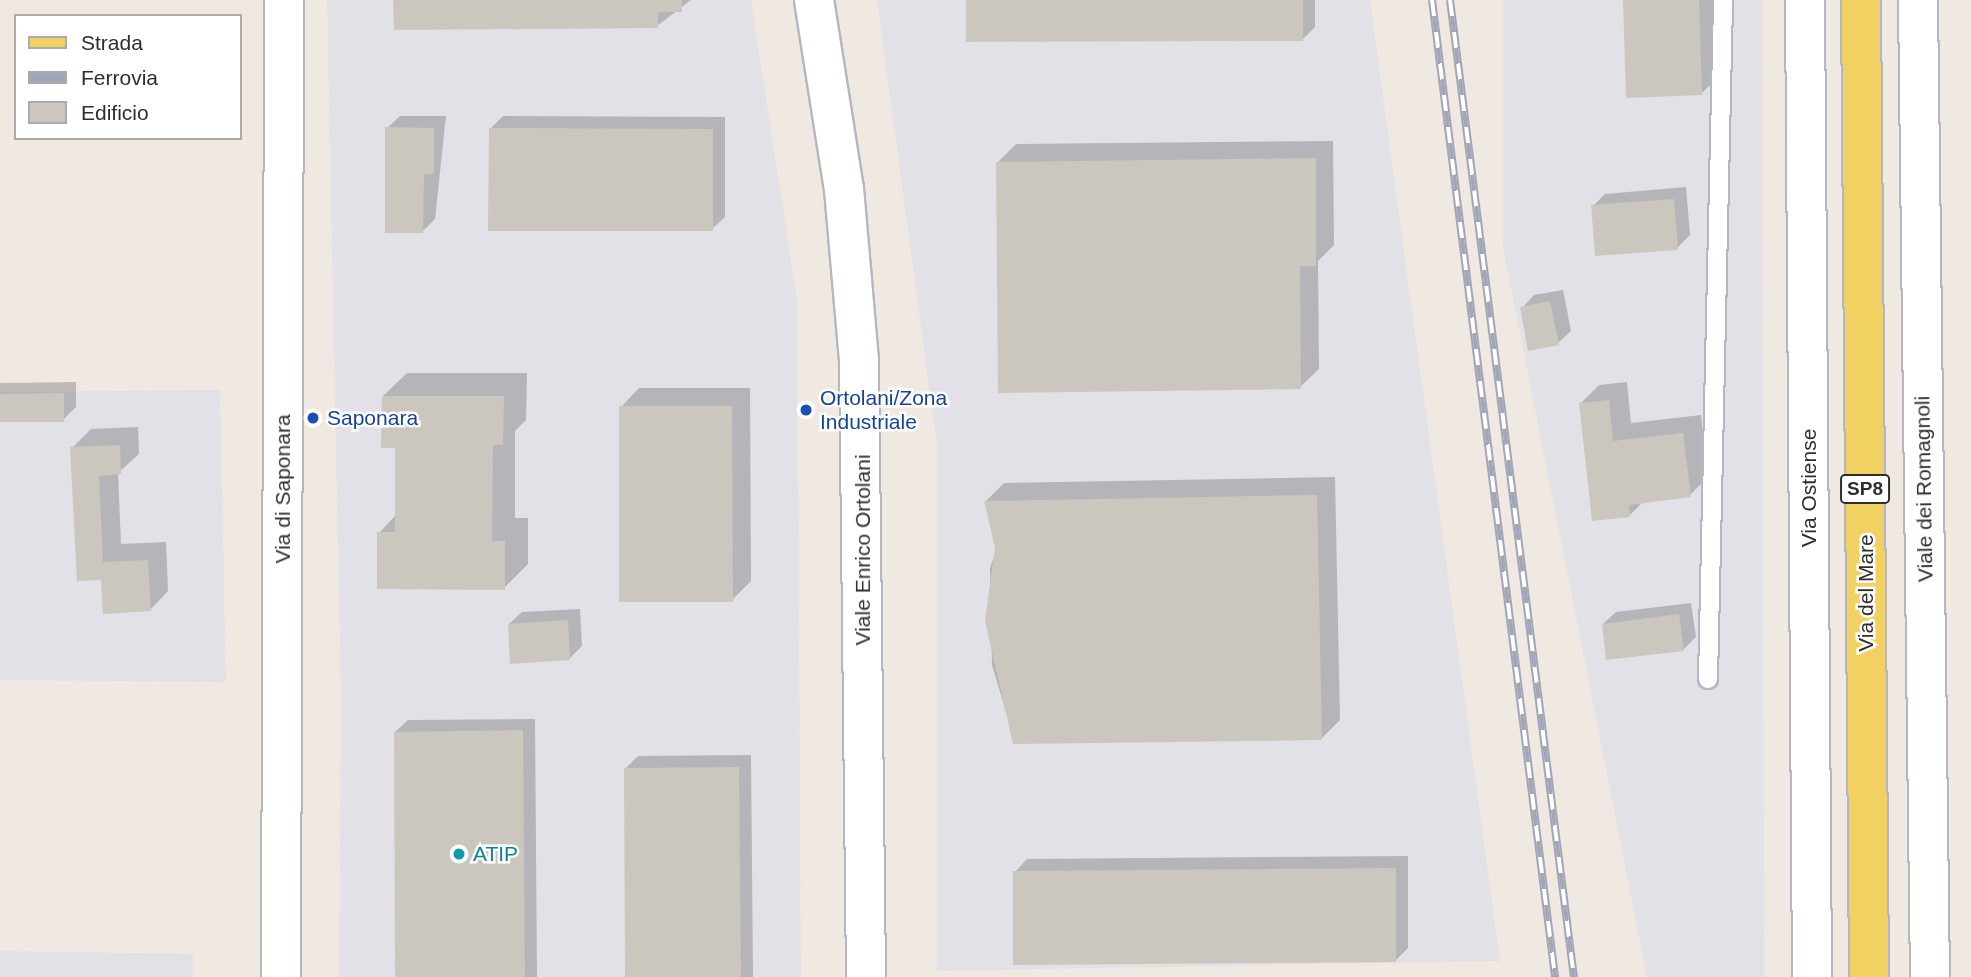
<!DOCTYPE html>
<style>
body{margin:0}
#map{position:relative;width:1971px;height:977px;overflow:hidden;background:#efe9e1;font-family:Helvetica,sans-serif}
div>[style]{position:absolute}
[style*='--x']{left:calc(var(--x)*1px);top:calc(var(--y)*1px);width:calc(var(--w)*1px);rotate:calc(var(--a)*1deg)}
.industrial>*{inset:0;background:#e3e1e8}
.shadow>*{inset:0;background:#0003}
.building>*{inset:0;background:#cbc7bf}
.roads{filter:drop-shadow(2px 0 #b4b7c1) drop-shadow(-2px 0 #b4b7c1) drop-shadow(0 2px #b4b7c1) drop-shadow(0 -2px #b4b7c1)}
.service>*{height:18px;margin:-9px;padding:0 9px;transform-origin:9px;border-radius:9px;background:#fff}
.tertiary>*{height:38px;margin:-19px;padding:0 19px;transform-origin:19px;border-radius:19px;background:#fff}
.secondary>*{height:38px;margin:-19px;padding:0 19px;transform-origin:19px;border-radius:19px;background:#fff}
.primary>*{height:38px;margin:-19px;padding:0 19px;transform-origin:19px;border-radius:19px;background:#f2d163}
.rail>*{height:8px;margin-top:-4px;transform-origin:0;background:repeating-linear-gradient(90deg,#fff 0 16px,#a3a6b8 0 32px);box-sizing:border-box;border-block:2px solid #a3a6b8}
.dots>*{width:19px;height:19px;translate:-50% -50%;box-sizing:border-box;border:4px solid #fff;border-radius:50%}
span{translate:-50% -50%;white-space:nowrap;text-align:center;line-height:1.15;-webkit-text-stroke:5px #fff;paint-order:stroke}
.shield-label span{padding:2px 5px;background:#fff;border:2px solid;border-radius:5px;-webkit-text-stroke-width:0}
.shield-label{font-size:19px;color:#2e2e2e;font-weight:700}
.transit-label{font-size:21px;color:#164399}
.left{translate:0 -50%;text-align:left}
.street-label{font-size:21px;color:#2e2e2e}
.culture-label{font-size:21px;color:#0d838f}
.legend{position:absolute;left:14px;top:14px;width:228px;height:126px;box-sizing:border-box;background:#fff;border:2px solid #ababab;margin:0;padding:9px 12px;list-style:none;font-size:21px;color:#2e2e2e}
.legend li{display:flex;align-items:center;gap:14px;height:35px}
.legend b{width:35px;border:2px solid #ababab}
</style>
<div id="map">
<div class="industrial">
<i style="clip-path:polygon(327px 0,751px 0,797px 300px,801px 977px,339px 977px,341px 696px)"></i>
<i style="clip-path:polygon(877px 0,1370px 0,1500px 961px,937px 971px,937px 446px)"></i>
<i style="clip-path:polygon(1503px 0,1762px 0,1764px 977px,1647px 977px,1503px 247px)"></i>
<i style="clip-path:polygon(220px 390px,226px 682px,0 680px,0 392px)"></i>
<i style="clip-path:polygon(0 951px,193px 954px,193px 977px,0 977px)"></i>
</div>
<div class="shadow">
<i style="clip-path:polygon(395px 0,691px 0,657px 26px)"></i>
<i style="clip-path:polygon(967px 0,1315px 0,1315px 27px,1302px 40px)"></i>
<i style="clip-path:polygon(1625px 0,1717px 0,1720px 75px,1702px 93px)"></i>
<i style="clip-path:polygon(400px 116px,446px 116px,435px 219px,423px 231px,387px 128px)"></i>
<i style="clip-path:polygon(503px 116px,725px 117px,725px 217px,712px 229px,490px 129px)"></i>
<i style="clip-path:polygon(1333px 141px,1334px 245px,1318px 261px,1319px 369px,1300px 387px,997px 163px,1016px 144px)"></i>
<i style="clip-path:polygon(1686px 187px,1690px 235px,1677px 248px,1593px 206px,1605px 194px)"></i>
<i style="clip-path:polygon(1563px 290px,1571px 331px,1558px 343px,1522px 308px,1534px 295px)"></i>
<i style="clip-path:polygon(407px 373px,527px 373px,526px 420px,515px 431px,515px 518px,528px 518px,528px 564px,504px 588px,379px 533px,396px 515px,397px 447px,383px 396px)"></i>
<i style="clip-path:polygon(76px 382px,76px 407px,63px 420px,0 421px,0 383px)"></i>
<i style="clip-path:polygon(1627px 382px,1631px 423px,1701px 415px,1708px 477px,1690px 495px,1644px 501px,1630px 515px,1580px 404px,1599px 385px)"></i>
<i style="clip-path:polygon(639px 388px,750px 388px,751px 581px,732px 600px,621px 407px)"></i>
<i style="clip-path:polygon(138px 427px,139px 454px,118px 473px,121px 544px,166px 542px,168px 591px,150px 610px,103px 578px,72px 448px,91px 429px)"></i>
<i style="clip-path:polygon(1335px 477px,1340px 720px,1322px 738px,1015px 742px,992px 665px,990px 568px,997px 548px,986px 501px,1004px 483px)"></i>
<i style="clip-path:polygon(1691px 603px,1696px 637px,1683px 650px,1603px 624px,1616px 612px)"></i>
<i style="clip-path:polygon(580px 609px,582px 646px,569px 659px,509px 624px,522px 612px)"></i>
<i style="clip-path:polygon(535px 719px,537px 977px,397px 977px,395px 732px,408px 720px)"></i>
<i style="clip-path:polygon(751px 755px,753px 977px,627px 977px,625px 769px,638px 756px)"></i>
<i style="clip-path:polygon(1408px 856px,1408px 948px,1396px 960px,1015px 872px,1027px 859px)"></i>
</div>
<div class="building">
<i style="clip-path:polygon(393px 0,682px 0,682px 12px,658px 12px,658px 28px,394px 30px)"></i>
<i style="clip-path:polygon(966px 0,1303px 0,1303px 41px,966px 42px)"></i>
<i style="clip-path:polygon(1623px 0,1699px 0,1702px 95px,1626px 98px)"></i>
<i style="clip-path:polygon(385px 127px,434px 128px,434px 174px,424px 174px,423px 233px,385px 233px)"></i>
<i style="clip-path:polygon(489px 128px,713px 129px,713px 231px,488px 231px)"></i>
<i style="clip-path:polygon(1316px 158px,1316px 266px,1300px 266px,1301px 389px,998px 393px,996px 162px)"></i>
<i style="clip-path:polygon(1674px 199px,1678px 250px,1595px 256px,1591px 205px)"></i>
<i style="clip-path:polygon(1550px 301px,1559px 345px,1528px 351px,1520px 307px)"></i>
<i style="clip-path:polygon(64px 393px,64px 422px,0 422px,0 394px)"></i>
<i style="clip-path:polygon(382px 396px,504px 396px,503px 445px,493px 445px,492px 541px,505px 541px,505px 590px,377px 589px,377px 532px,395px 532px,395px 448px,381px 448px)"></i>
<i style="clip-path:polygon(1609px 400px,1613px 441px,1683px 433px,1691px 497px,1629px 505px,1630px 517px,1592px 521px,1579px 403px)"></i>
<i style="clip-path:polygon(619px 406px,732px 406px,733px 602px,619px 602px)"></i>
<i style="clip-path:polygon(120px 445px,121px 474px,99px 476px,103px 562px,148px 560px,151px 611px,103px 614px,101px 580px,77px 581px,70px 447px)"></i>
<i style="clip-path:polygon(1317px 495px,1322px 740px,1013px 744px,985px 621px,995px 548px,984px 501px)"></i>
<i style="clip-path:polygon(1679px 614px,1684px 651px,1606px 660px,1602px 624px)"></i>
<i style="clip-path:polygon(568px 620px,570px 660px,510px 664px,508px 624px)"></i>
<i style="clip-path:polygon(523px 730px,525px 977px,395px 977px,394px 732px)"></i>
<i style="clip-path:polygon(739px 767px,741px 977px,625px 977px,624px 768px)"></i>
<i style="clip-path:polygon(1396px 868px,1396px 962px,1013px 965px,1013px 871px)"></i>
</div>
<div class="roads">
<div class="service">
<i style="--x:1708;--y:679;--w:679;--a:-88.73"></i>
</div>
<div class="tertiary">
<i style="--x:814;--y:0;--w:191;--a:81"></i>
<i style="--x:844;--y:189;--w:173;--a:85"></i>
<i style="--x:859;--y:361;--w:616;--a:89.35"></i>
<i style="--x:281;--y:977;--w:977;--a:-89.82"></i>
</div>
<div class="secondary">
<i style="--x:1805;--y:0;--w:977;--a:89.59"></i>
<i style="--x:1918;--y:0;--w:977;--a:89.3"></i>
</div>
<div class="primary">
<i style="--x:1861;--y:0;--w:977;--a:89.53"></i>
</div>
</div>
<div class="rail">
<i style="--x:1432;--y:0;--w:985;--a:82.82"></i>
<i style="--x:1450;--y:0;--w:985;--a:82.77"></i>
</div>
<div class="dots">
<i style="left:806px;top:410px;background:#1a4fb4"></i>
<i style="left:313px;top:418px;background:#1a4fb4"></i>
<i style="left:459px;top:854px;background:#0f9aa8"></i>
</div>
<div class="shield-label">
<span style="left:1865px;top:489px">SP8</span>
</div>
<div class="transit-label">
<span class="left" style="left:820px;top:410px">Ortolani/Zona<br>Industriale</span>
<span class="left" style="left:327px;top:418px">Saponara</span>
</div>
<div class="street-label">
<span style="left:1809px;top:488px;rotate:-90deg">Via Ostiense</span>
<span style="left:283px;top:489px;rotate:-90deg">Via di Saponara</span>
<span style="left:1924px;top:489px;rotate:-91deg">Viale dei Romagnoli</span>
<span style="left:863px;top:550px;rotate:-90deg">Viale Enrico Ortolani</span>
<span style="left:1866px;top:593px;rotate:-90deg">Via del Mare</span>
</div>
<div class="culture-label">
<span class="left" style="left:473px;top:854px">ATIP</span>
</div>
<ul class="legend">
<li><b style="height:9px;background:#f2d163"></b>Strada</li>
<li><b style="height:9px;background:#a3a6b8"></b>Ferrovia</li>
<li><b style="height:19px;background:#cbc7bf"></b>Edificio</li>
</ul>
</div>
